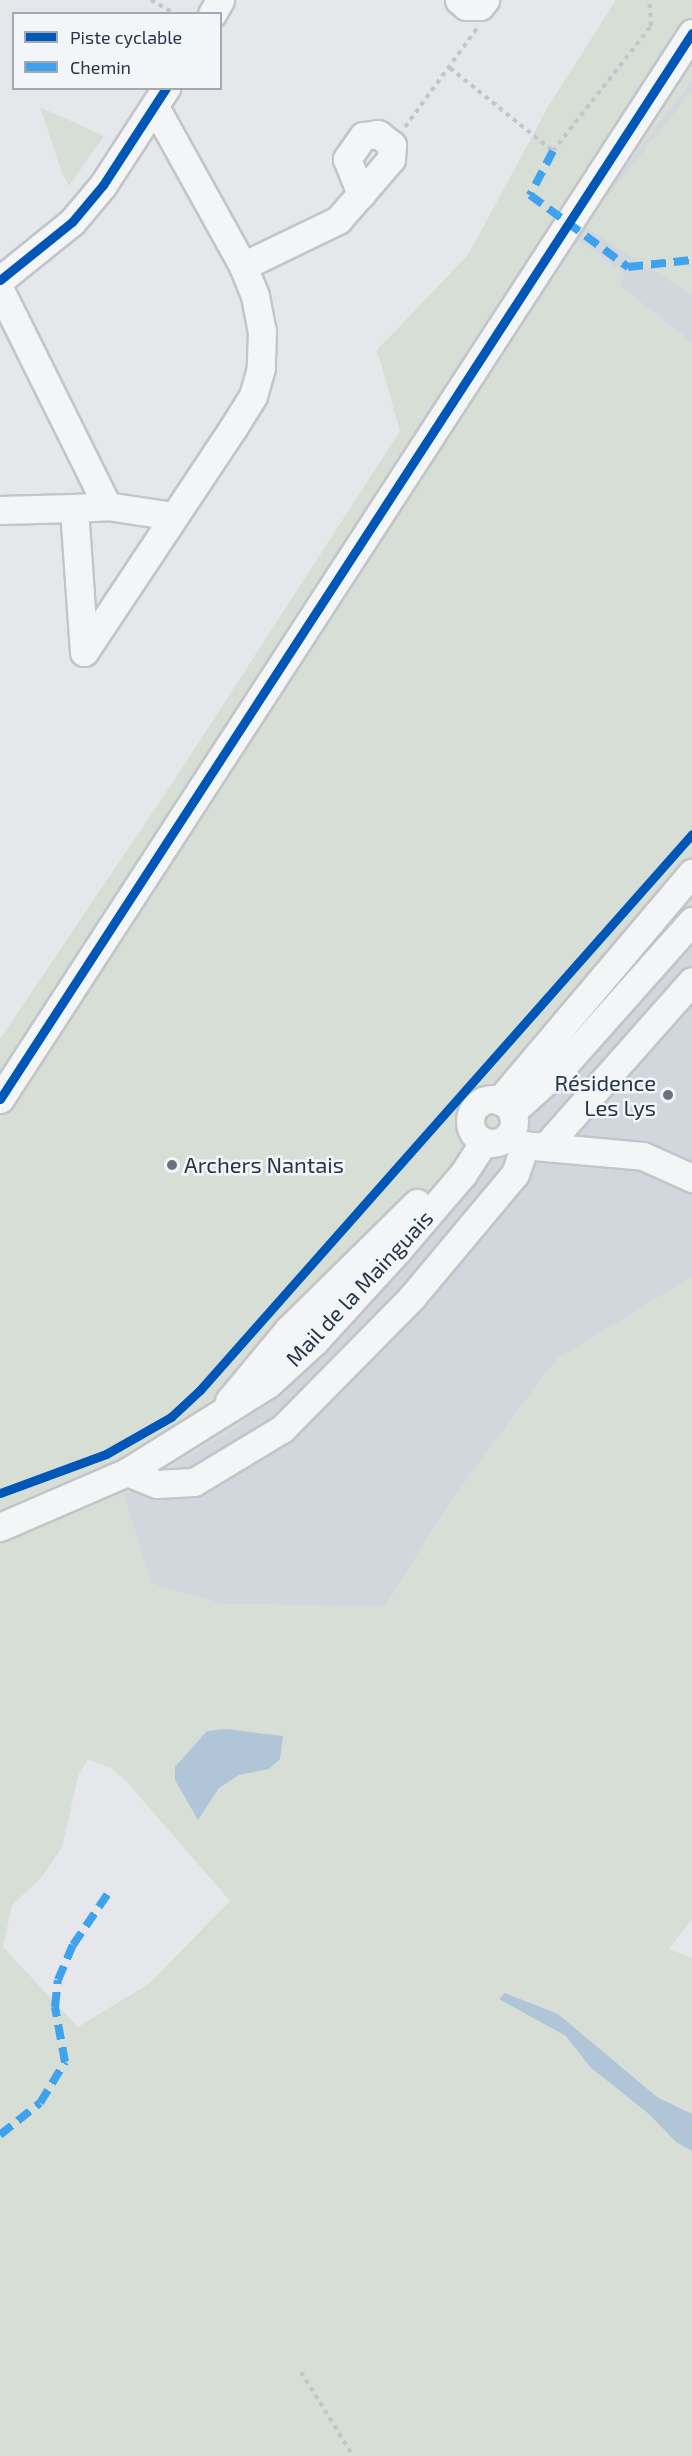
<!DOCTYPE html>
<meta charset="utf-8">
<style>
body{margin:0}
#map{position:relative;width:692px;height:2456px;overflow:hidden;background:#e5e7ea;font-family:"Exo 2",sans-serif}
div>[style]{position:absolute}
[style*='--x']{left:calc(var(--x)*1px);top:calc(var(--y)*1px);width:calc(var(--w)*1px);rotate:calc(var(--a)*1deg)}
.built>*{inset:0;background:#d2d7de}
.green>*{inset:0;background:#d6ded5}
.water>*{inset:0;background:#b0c6d8}
.path>*{height:4px;margin-top:-2px;transform-origin:0;background:repeating-linear-gradient(90deg,#c2c5cb 0 4.5px,transparent 0 9px)}
.roads{filter:drop-shadow(2px 0 #c3c5c8) drop-shadow(-2px 0 #c3c5c8) drop-shadow(0 2px #c3c5c8) drop-shadow(0 -2px #c3c5c8)}
.minor>*{height:27px;margin:-13.5px;padding:0 13.5px;transform-origin:13.5px;border-radius:13.5px;background:#f4f5f7}
.minor>.ring{margin:-13.5px;padding:0;box-sizing:content-box;background:none;border:27px solid #f4f5f7;border-radius:50%}
.quiet>*{height:8px;margin-top:-4px;transform-origin:0;background:repeating-linear-gradient(90deg,#3ea3ec 0 15px,transparent 0 23px)}
.cycleway>*{height:9px;margin:-4.5px;padding:0 4.5px;transform-origin:4.5px;border-radius:4.5px;background:#0057b8}
.dots>*{width:16px;height:16px;translate:-50% -50%;box-sizing:border-box;border:3px solid #f3f6f9;border-radius:50%}
span{translate:-50% -50%;white-space:nowrap;text-align:center;line-height:1.15;-webkit-text-stroke:5px #f3f6f9;paint-order:stroke}
.poi-label{font-size:22px;color:#283547}
.right{translate:-100% -50%;text-align:right}
.left{translate:0 -50%;text-align:left}
.street-label{font-size:22px;color:#283547}
.legend{position:absolute;left:12px;top:12px;width:210px;height:78px;box-sizing:border-box;background:#f3f6f9;border:2px solid #a2a9b2;margin:0;padding:8px 10px;list-style:none;font-size:18px;color:#283547}
.legend li{display:flex;align-items:center;gap:12px;height:30px}
.legend b{width:30px;border:2px solid #a2a9b2}
</style>
<div id="map">
<div class="built">
<i style="clip-path:polygon(692px 80px,692px 343px,619px 285px,624px 273px,572px 236px)"></i>
<i style="clip-path:polygon(692px 929px,692px 1277px,556px 1360px,451px 1501px,385px 1607px,221px 1604px,151px 1584px,124px 1495px,167px 1471px,371px 1289px)"></i>
</div>
<div class="green">
<i style="clip-path:polygon(evenodd,616px 0,692px 0,692px 80px,572px 236px,625px 273px,619px 285px,692px 343px,692px 929px,309px 1357px,240px 1425px,124px 1495px,151px 1584px,221px 1604px,385px 1607px,451px 1501px,556px 1360px,692px 1277px,692px 1919px,669px 1949px,692px 1958px,692px 2456px,0 2456px,0 1039px,173px 782px,400px 431px,377px 350px,468px 255px,549px 105px,616px 0,88px 1759px,111px 1768px,127px 1782px,230px 1901px,150px 1983px,78px 2027px,3px 1947px,12px 1905px,40px 1879px,62px 1848px,78px 1776px,88px 1759px)"></i>
<i style="clip-path:polygon(692px 91px,692px 295px,583px 226px)"></i>
<i style="clip-path:polygon(40px 107px,104px 136px,69px 186px,63px 175px)"></i>
</div>
<div class="water">
<i style="clip-path:polygon(227px 1729px,283px 1736px,280px 1759px,269px 1769px,239px 1775px,219px 1788px,198px 1820px,175px 1780px,175px 1767px,207px 1731px)"></i>
<i style="clip-path:polygon(505px 1993px,558px 2014px,657px 2097px,692px 2114px,692px 2151px,676px 2142px,649px 2114px,590px 2067px,566px 2036px,499px 1999px)"></i>
</div>
<div class="path">
<i style="--x:151;--y:0;--w:28;--a:30"></i>
<i style="--x:450;--y:68;--w:132;--a:38.9"></i>
<i style="--x:553;--y:151;--w:159;--a:-51.9"></i>
<i style="--x:651;--y:26;--w:26;--a:-94"></i>
<i style="--x:405;--y:127;--w:124;--a:-53.9"></i>
<i style="--x:301;--y:2372;--w:99;--a:58.2"></i>
</div>
<div class="roads">
<div class="minor">
<i style="--x:459;--y:0;--w:9;--a:41"></i>
<i style="--x:466;--y:6;--w:14;--a:0"></i>
<i style="--x:480;--y:6;--w:8;--a:-50"></i>
<i style="--x:212;--y:14;--w:16;--a:-60"></i>
<i style="--x:155;--y:107;--w:182;--a:61"></i>
<i style="--x:243;--y:266;--w:32;--a:68"></i>
<i style="--x:255;--y:296;--w:36;--a:79"></i>
<i style="--x:262;--y:331;--w:37;--a:92"></i>
<i style="--x:261;--y:368;--w:29;--a:106"></i>
<i style="--x:253;--y:396;--w:38;--a:122"></i>
<i style="--x:233;--y:428;--w:269;--a:123.6"></i>
<i style="--x:84;--y:652;--w:144;--a:-94"></i>
<i style="--x:74;--y:508;--w:33;--a:-3"></i>
<i style="--x:107;--y:506;--w:67;--a:8.6"></i>
<i style="--x:243;--y:266;--w:106;--a:-25.8"></i>
<i style="--x:338;--y:220;--w:35;--a:-49"></i>
<i style="--x:361;--y:194;--w:46;--a:-49.4"></i>
<i style="--x:391;--y:159;--w:14;--a:-86"></i>
<i style="--x:392;--y:145;--w:18;--a:-142"></i>
<i style="--x:378;--y:134;--w:15;--a:172"></i>
<i style="--x:363;--y:136;--w:28;--a:125"></i>
<i style="--x:347;--y:159;--w:38;--a:68"></i>
<i style="--x:0;--y:280;--w:92;--a:-38.9"></i>
<i style="--x:72;--y:222;--w:48;--a:-50"></i>
<i style="--x:103;--y:185;--w:116;--a:-57"></i>
<i style="--x:0;--y:290;--w:241;--a:63.6"></i>
<i style="--x:0;--y:510;--w:74;--a:-1.5"></i>
<i style="--x:0;--y:1099;--w:1271;--a:-57.01"></i>
<i class="ring" style="left:470px;top:1099px;width:17px;height:17px"></i>
<i style="--x:499;--y:1101;--w:299;--a:-49.8"></i>
<i style="--x:512;--y:1112;--w:70;--a:-42.1"></i>
<i style="--x:564;--y:1065;--w:193;--a:-48.4"></i>
<i style="--x:534;--y:1146;--w:109;--a:5.2"></i>
<i style="--x:643;--y:1156;--w:54;--a:24.2"></i>
<i style="--x:546;--y:1146;--w:220;--a:-48.5"></i>
<i style="--x:229;--y:1401;--w:92;--a:-50.3"></i>
<i style="--x:288;--y:1330;--w:181;--a:-44.6"></i>
<i style="--x:127;--y:1472;--w:32;--a:22"></i>
<i style="--x:157;--y:1484;--w:37;--a:-3"></i>
<i style="--x:194;--y:1482;--w:103;--a:-31.1"></i>
<i style="--x:282;--y:1429;--w:185;--a:-45.4"></i>
<i style="--x:412;--y:1297;--w:160;--a:-50.1"></i>
<i style="--x:515;--y:1174;--w:31;--a:-71"></i>
<i style="--x:0;--y:1527;--w:138;--a:-23.4"></i>
<i style="--x:127;--y:1472;--w:166;--a:-32"></i>
<i style="--x:268;--y:1384;--w:64;--a:-42.5"></i>
<i style="--x:315;--y:1341;--w:123;--a:-47.6"></i>
<i style="--x:398;--y:1250;--w:100;--a:-49.5"></i>
<i style="--x:463;--y:1174;--w:38;--a:-57"></i>
</div>
</div>
<div class="quiet">
<i style="--x:553;--y:151;--w:50;--a:117.6"></i>
<i style="--x:530;--y:195;--w:122;--a:36.3"></i>
<i style="--x:628;--y:267;--w:64;--a:-6.2"></i>
<i style="--x:0;--y:2135;--w:51;--a:-38.7"></i>
<i style="--x:40;--y:2103;--w:48;--a:-58.6"></i>
<i style="--x:65;--y:2062;--w:56;--a:-100.3"></i>
<i style="--x:55;--y:2007;--w:27;--a:-84"></i>
<i style="--x:58;--y:1980;--w:38;--a:-67"></i>
<i style="--x:73;--y:1945;--w:68;--a:-55.8"></i>
</div>
<div class="cycleway">
<i style="--x:0;--y:280;--w:92;--a:-38.9"></i>
<i style="--x:72;--y:222;--w:48;--a:-50"></i>
<i style="--x:103;--y:185;--w:116;--a:-57"></i>
<i style="--x:0;--y:1099;--w:1271;--a:-57.01"></i>
<i style="--x:0;--y:1493;--w:113;--a:-20.2"></i>
<i style="--x:106;--y:1454;--w:75;--a:-29.6"></i>
<i style="--x:171;--y:1417;--w:40;--a:-43"></i>
<i style="--x:200;--y:1390;--w:742;--a:-48.49"></i>
</div>
<div class="dots">
<i style="left:668px;top:1095px;background:#6a7380"></i>
<i style="left:172px;top:1165px;background:#6a7380"></i>
</div>
<div class="poi-label">
<span class="right" style="left:656px;top:1095px">Résidence<br>Les Lys</span>
<span class="left" style="left:184px;top:1165px">Archers Nantais</span>
</div>
<div class="street-label">
<span style="left:359px;top:1288px;rotate:-47deg">Mail de la Mainguais</span>
</div>
<ul class="legend">
<li><b style="height:8px;background:#0057b8"></b>Piste cyclable</li>
<li><b style="height:8px;background:#3ea3ec"></b>Chemin</li>
</ul>
</div>
